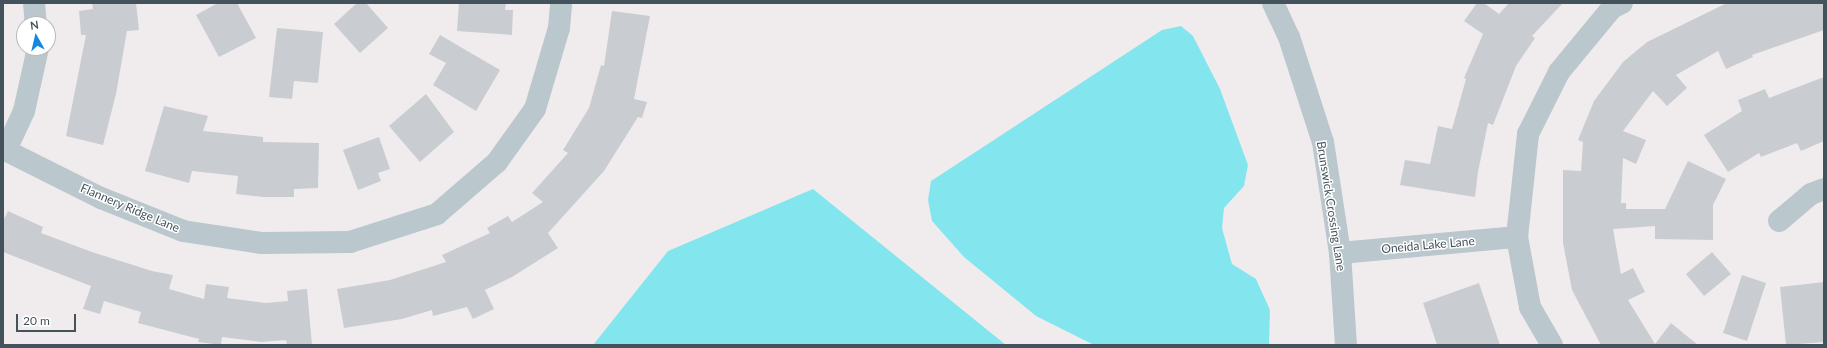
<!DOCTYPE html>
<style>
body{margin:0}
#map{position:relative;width:1827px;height:348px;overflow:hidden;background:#f0eced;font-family:Lato,sans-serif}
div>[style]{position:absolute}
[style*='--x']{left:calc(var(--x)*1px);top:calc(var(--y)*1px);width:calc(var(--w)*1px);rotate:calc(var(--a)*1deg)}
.water>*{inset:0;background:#83e6ef}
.building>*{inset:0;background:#c9cdd2}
.minor>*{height:22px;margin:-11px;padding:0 11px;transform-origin:11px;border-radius:11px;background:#bac7cd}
span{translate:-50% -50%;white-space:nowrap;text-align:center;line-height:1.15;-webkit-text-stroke:3px #fff;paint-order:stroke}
.street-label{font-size:12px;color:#44535b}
.frame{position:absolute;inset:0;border:4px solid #44535b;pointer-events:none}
.north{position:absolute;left:16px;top:16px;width:40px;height:40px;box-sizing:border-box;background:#fff;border:1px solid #b4babd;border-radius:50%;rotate:352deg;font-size:11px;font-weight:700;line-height:16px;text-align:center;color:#44535b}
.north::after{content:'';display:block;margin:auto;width:14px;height:18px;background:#1187e6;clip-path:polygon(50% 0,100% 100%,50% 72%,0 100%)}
.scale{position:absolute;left:16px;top:314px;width:60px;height:18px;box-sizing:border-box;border:2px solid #44535b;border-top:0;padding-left:5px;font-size:12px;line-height:14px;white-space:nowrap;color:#44535b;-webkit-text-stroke:3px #fff;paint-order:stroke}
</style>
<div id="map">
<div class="water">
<i style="clip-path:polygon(1181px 26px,1193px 36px,1220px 89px,1248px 165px,1244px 186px,1224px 208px,1222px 228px,1232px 264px,1256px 279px,1270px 310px,1269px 345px,1094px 345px,1036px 316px,964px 257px,932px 221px,928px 200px,931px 181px,1162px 30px)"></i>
<i style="clip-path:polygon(813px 189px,1006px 345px,593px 345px,668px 251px)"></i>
</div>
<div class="building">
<i style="clip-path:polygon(92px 3px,136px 3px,139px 30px,127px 31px,116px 94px,103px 145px,66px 136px,86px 35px,81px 35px,79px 11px,93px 9px)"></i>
<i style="clip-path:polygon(218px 3px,237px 3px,256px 38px,219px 57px,196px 15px)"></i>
<i style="clip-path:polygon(357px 3px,366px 3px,388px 28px,360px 53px,334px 24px)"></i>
<i style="clip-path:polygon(459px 3px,506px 3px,505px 10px,513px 10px,512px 35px,457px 31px)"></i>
<i style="clip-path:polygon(1477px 3px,1484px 3px,1499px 14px,1509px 3px,1563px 3px,1532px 36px,1535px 38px,1516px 66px,1493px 125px,1488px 123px,1478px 172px,1475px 197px,1400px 185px,1405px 160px,1430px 164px,1438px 126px,1452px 129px,1466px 79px,1464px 78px,1483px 34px,1464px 21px)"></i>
<i style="clip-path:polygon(1727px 3px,1824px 3px,1824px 30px,1752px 55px,1753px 57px,1726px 69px,1718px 51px,1676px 75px,1687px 88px,1667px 106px,1653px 91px,1623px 131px,1646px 140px,1636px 164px,1623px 158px,1621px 203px,1626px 203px,1626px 209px,1665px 209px,1688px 161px,1726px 179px,1713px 205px,1713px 240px,1655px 239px,1655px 226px,1613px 229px,1621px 274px,1633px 268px,1645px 292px,1628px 300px,1655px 344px,1671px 323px,1698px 345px,1601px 345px,1572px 290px,1563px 243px,1563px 170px,1581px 171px,1583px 142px,1578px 140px,1594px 101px,1623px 62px,1647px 42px)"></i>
<i style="clip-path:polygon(612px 11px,650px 16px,634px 99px,647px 102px,642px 118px,638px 117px,604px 171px,548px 233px,558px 248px,512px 277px,485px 290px,494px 309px,473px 319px,467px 307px,433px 316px,432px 310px,402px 319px,344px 328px,337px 289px,390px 280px,446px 262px,442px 255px,490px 233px,487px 228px,508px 216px,512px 222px,543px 202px,532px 193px,568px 153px,563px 150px,589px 108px,601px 65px,604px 66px)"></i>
<i style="clip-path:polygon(277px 28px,323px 32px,318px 83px,294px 81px,292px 99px,269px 97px)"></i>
<i style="clip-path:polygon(440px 35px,500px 70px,476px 111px,433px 85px,446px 63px,429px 54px)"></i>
<i style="clip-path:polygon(1824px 77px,1824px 141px,1801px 151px,1797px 143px,1761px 157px,1759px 153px,1728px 172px,1704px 135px,1742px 111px,1738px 100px,1765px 89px,1769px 98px)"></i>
<i style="clip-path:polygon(426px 94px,454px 132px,420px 162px,389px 126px)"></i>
<i style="clip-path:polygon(164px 106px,208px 116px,203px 131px,263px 137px,263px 142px,319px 143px,318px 188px,294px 189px,294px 197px,264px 197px,236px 194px,238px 176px,192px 171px,189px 183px,145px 171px)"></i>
<i style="clip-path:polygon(379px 137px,390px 169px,378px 173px,381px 181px,358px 190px,343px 150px)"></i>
<i style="clip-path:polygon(8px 211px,43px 227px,41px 233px,92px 252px,152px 271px,173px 275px,169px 289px,204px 299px,206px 284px,229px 287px,227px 298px,266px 303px,288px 301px,287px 291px,307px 289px,312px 345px,287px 345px,286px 340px,261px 342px,222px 337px,221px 345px,198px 342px,199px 339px,138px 323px,141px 312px,104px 301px,100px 314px,83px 309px,91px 286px,3px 252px,3px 221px)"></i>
<i style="clip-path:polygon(1712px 252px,1731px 274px,1704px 296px,1686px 274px)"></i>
<i style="clip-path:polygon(1742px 275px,1766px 283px,1747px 341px,1723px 333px)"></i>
<i style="clip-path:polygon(1824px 282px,1824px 342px,1786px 345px,1780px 287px)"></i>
<i style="clip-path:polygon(1479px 283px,1500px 345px,1437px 345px,1423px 303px)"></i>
</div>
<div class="minor">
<i style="--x:34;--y:3;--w:21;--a:85"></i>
<i style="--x:1273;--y:3;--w:38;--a:65"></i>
<i style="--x:1289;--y:37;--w:110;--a:72.1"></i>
<i style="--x:1323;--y:142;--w:112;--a:81.3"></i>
<i style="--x:1340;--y:253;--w:92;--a:86.3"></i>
<i style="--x:3;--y:149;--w:110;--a:26.6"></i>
<i style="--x:101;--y:198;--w:88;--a:21.9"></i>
<i style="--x:183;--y:231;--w:79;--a:8.7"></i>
<i style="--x:261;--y:243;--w:89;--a:-0.6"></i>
<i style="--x:350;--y:242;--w:91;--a:-17.8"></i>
<i style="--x:437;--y:214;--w:79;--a:-40.9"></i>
<i style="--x:497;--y:162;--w:65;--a:-54.4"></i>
<i style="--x:535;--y:109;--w:84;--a:-73.5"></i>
<i style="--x:559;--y:28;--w:25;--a:-85"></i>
<i style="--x:6;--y:150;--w:43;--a:-65.2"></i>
<i style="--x:24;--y:111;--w:65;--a:-77.5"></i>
<i style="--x:1779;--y:221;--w:42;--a:-40.2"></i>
<i style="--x:1811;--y:194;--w:14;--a:-21"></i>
<i style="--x:1340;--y:253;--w:178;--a:-5.2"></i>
<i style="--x:1552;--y:345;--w:44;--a:-120.1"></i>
<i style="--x:1530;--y:307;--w:71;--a:-100.5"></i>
<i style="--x:1517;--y:237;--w:104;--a:-83.9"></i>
<i style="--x:1528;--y:134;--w:69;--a:-63.4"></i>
<i style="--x:1559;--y:72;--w:83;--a:-50.4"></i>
<i style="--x:1612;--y:8;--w:11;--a:-27"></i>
</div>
<div class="street-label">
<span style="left:1331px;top:206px;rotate:81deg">Brunswick Crossing Lane</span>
<span style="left:130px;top:208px;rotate:23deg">Flannery Ridge Lane</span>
<span style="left:1428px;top:245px;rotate:-5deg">Oneida Lake Lane</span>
</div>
<div class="frame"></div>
<div class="north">N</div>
<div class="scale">20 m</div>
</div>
